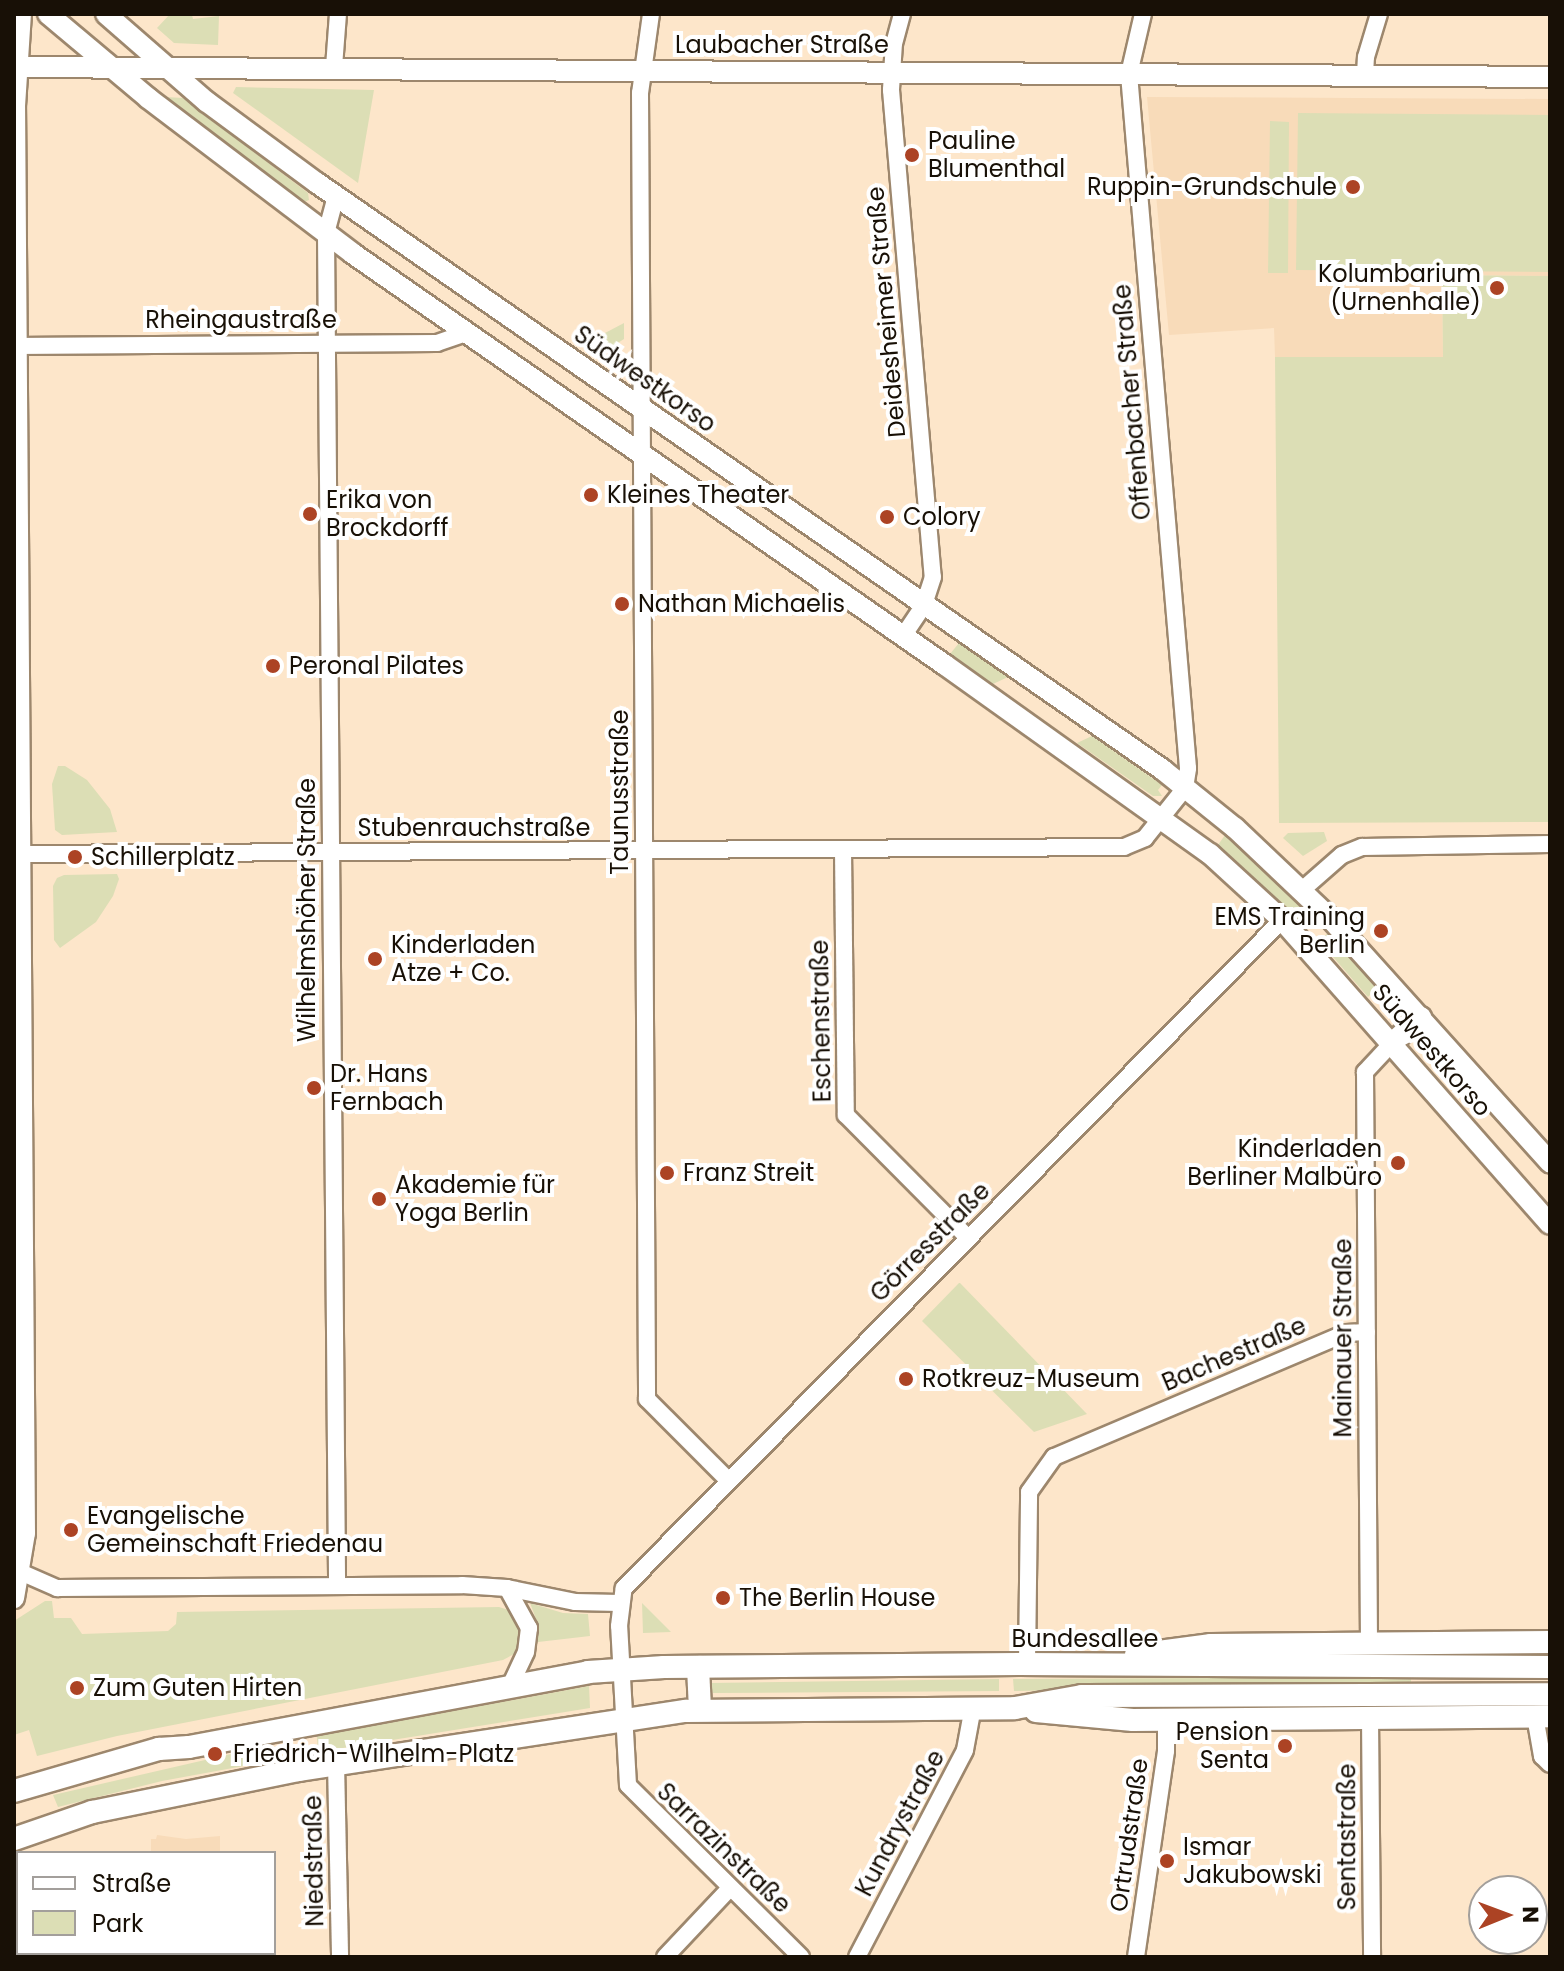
<!DOCTYPE html>
<meta charset="utf-8">
<style>
body{margin:0}
#map{position:relative;width:1564px;height:1971px;overflow:hidden;background:#fde6ca;font-family:Poppins,sans-serif}
div>[style]{position:absolute}
[style*='--x']{left:calc(var(--x)*1px);top:calc(var(--y)*1px);width:calc(var(--w)*1px);rotate:calc(var(--a)*1deg)}
.built>*{inset:0;background:#f8dbb9}
.green>*{inset:0;background:#dcdeb5}
.roads{filter:drop-shadow(2px 0 #9d876d) drop-shadow(-2px 0 #9d876d) drop-shadow(0 2px #9d876d) drop-shadow(0 -2px #9d876d)}
.minor>*{height:16px;margin:-8px;padding:0 8px;transform-origin:8px;border-radius:8px;background:#fff}
.tertiary>*{height:20px;margin:-10px;padding:0 10px;transform-origin:10px;border-radius:10px;background:#fff}
.secondary>*{height:22px;margin:-11px;padding:0 11px;transform-origin:11px;border-radius:11px;background:#fff}
.dots>*{width:22px;height:22px;translate:-50% -50%;box-sizing:border-box;border:4px solid #fff;border-radius:50%}
span{translate:-50% -50%;white-space:nowrap;text-align:center;line-height:1.15;-webkit-text-stroke:8px #fff;paint-order:stroke}
.street-label{font-size:24px;color:#181006}
.poi-label{font-size:24px;color:#181006}
.left{translate:0 -50%;text-align:left}
.right{translate:-100% -50%;text-align:right}
.frame{position:absolute;inset:0;border:16px solid #181006;pointer-events:none}
.legend{position:absolute;left:16px;top:1851px;width:260px;height:104px;box-sizing:border-box;background:#fff;border:2px solid #a39f9b;margin:0;padding:10px 14px;list-style:none;font-size:24px;color:#181006}
.legend li{display:flex;align-items:center;gap:16px;height:40px}
.legend b{width:40px;border:2px solid #a39f9b}
.north{position:absolute;left:1468px;top:1875px;width:80px;height:80px;box-sizing:border-box;background:#fff;border:2px solid #a39f9b;border-radius:50%;rotate:89deg;font-size:22px;font-weight:700;line-height:32px;text-align:center;color:#181006}
.north::after{content:'';display:block;margin:auto;width:28px;height:36px;background:#ac4324;clip-path:polygon(50% 0,100% 100%,50% 72%,0 100%)}
</style>
<div id="map">
<div class="built">
<i style="clip-path:polygon(1147px 97px,1550px 99px,1550px 276px,1442px 275px,1443px 357px,1275px 357px,1274px 328px,1169px 335px)"></i>
<i style="clip-path:polygon(157px 1835px,186px 1839px,220px 1836px,220px 1853px,151px 1853px,151px 1839px,156px 1839px)"></i>
</div>
<div class="green">
<i style="clip-path:polygon(170px 14px,192px 15px,193px 19px,219px 16px,218px 45px,174px 43px,157px 28px)"></i>
<i style="clip-path:polygon(236px 87px,374px 90px,358px 183px,233px 93px)"></i>
<i style="clip-path:polygon(165px 97px,183px 98px,308px 193px,309px 200px,302px 203px)"></i>
<i style="clip-path:polygon(1298px 113px,1550px 115px,1550px 272px,1296px 270px)"></i>
<i style="clip-path:polygon(1270px 121px,1289px 122px,1288px 273px,1268px 273px)"></i>
<i style="clip-path:polygon(1442px 275px,1550px 276px,1550px 822px,1279px 823px,1275px 357px,1443px 357px)"></i>
<i style="clip-path:polygon(624px 323px,624px 339px,602px 353px,588px 342px)"></i>
<i style="clip-path:polygon(959px 643px,1008px 677px,993px 684px,950px 654px)"></i>
<i style="clip-path:polygon(1092px 736px,1162px 785px,1158px 790px,1162px 796px,1153px 796px,1077px 743px)"></i>
<i style="clip-path:polygon(58px 766px,65px 766px,87px 780px,110px 809px,117px 832px,62px 835px,55px 830px,52px 784px)"></i>
<i style="clip-path:polygon(1324px 832px,1327px 841px,1303px 856px,1283px 838px,1288px 833px)"></i>
<i style="clip-path:polygon(1225px 835px,1271px 876px,1314px 919px,1306px 927px,1218px 845px)"></i>
<i style="clip-path:polygon(117px 874px,119px 879px,113px 896px,96px 922px,60px 948px,54px 940px,53px 886px,57px 878px,64px 875px)"></i>
<i style="clip-path:polygon(1328px 933px,1377px 988px,1368px 997px,1319px 941px)"></i>
<i style="clip-path:polygon(959px 1283px,960px 1283px,1087px 1414px,1034px 1432px,922px 1321px)"></i>
<i style="clip-path:polygon(45px 1601px,52px 1601px,54px 1618px,71px 1618px,82px 1634px,168px 1631px,176px 1624px,177px 1612px,499px 1607px,512px 1611px,520px 1625px,520px 1638px,514px 1654px,503px 1660px,117px 1736px,37px 1756px,29px 1730px,14px 1735px,14px 1621px)"></i>
<i style="clip-path:polygon(530px 1603px,563px 1613px,588px 1614px,590px 1636px,538px 1642px,538px 1624px)"></i>
<i style="clip-path:polygon(642px 1603px,671px 1632px,643px 1633px)"></i>
<i style="clip-path:polygon(1411px 1677px,1411px 1684px,1014px 1691px,1013px 1679px)"></i>
<i style="clip-path:polygon(999px 1679px,999px 1691px,713px 1693px,709px 1683px)"></i>
<i style="clip-path:polygon(589px 1686px,590px 1708px,318px 1752px,317px 1736px)"></i>
<i style="clip-path:polygon(270px 1745px,271px 1761px,162px 1781px,58px 1807px,53px 1795px)"></i>
</div>
<div class="roads">
<div class="minor">
<i style="--x:651;--y:14;--w:80;--a:97.9"></i>
<i style="--x:640;--y:93;--w:1306;--a:89.69"></i>
<i style="--x:647;--y:1399;--w:115;--a:45"></i>
<i style="--x:902;--y:14;--w:30;--a:105"></i>
<i style="--x:894;--y:43;--w:47;--a:93.7"></i>
<i style="--x:891;--y:90;--w:489;--a:85.1"></i>
<i style="--x:933;--y:577;--w:29;--a:108"></i>
<i style="--x:924;--y:605;--w:37;--a:124"></i>
<i style="--x:334;--y:67;--w:53;--a:-85.7"></i>
<i style="--x:1365;--y:75;--w:18;--a:-87"></i>
<i style="--x:1366;--y:57;--w:45;--a:-73.2"></i>
<i style="--x:336;--y:196;--w:39;--a:105"></i>
<i style="--x:326;--y:234;--w:1352;--a:89.53"></i>
<i style="--x:14;--y:346;--w:423;--a:-0.4"></i>
<i style="--x:437;--y:343;--w:31;--a:-19"></i>
<i style="--x:843;--y:849;--w:266;--a:89.4"></i>
<i style="--x:846;--y:1115;--w:173;--a:45.2"></i>
<i style="--x:14;--y:854;--w:1110;--a:-0.36"></i>
<i style="--x:1124;--y:847;--w:23;--a:-23"></i>
<i style="--x:1145;--y:838;--w:64;--a:-51.3"></i>
<i style="--x:1185;--y:788;--w:20;--a:-81"></i>
<i style="--x:1188;--y:768;--w:697;--a:-94.86"></i>
<i style="--x:1129;--y:74;--w:62;--a:-76.9"></i>
<i style="--x:1302;--y:890;--w:53;--a:-41.2"></i>
<i style="--x:1342;--y:855;--w:22;--a:-22"></i>
<i style="--x:1362;--y:847;--w:188;--a:-0.9"></i>
<i style="--x:18;--y:1571;--w:43;--a:23.6"></i>
<i style="--x:57;--y:1588;--w:405;--a:-0.4"></i>
<i style="--x:462;--y:1585;--w:45;--a:3.8"></i>
<i style="--x:507;--y:1588;--w:69;--a:11.6"></i>
<i style="--x:575;--y:1602;--w:44;--a:1.3"></i>
<i style="--x:507;--y:1588;--w:46;--a:61.2"></i>
<i style="--x:529;--y:1628;--w:24;--a:97"></i>
<i style="--x:526;--y:1652;--w:35;--a:115"></i>
<i style="--x:1369;--y:1643;--w:571;--a:-90.4"></i>
<i style="--x:1365;--y:1072;--w:40;--a:-47"></i>
<i style="--x:1027;--y:1664;--w:172;--a:-89.3"></i>
<i style="--x:1029;--y:1492;--w:43;--a:-54.5"></i>
<i style="--x:1054;--y:1457;--w:317;--a:-23"></i>
<i style="--x:1346;--y:1333;--w:21;--a:-3"></i>
<i style="--x:1535;--y:1716;--w:41;--a:80.1"></i>
<i style="--x:1542;--y:1756;--w:11;--a:45"></i>
<i style="--x:1370;--y:1717;--w:240;--a:89.5"></i>
<i style="--x:336;--y:1763;--w:194;--a:88.8"></i>
<i style="--x:29;--y:1953;--w:4;--a:90"></i>
<i style="--x:665;--y:1957;--w:95;--a:-46.7"></i>
<i style="--x:801;--y:1957;--w:244;--a:-135.2"></i>
<i style="--x:628;--y:1785;--w:159;--a:-93.2"></i>
<i style="--x:619;--y:1626;--w:38;--a:-83"></i>
<i style="--x:624;--y:1588;--w:938;--a:-45.43"></i>
<i style="--x:857;--y:1957;--w:233;--a:-62.4"></i>
<i style="--x:965;--y:1750;--w:44;--a:-79.5"></i>
<i style="--x:1136;--y:1957;--w:208;--a:-81.7"></i>
<i style="--x:1166;--y:1751;--w:31;--a:-90"></i>
</div>
<div class="tertiary">
<i style="--x:48;--y:14;--w:131;--a:40"></i>
<i style="--x:148;--y:98;--w:256;--a:37.2"></i>
<i style="--x:352;--y:253;--w:722;--a:34.79"></i>
<i style="--x:945;--y:665;--w:325;--a:35.5"></i>
<i style="--x:1210;--y:854;--w:98;--a:42.5"></i>
<i style="--x:1282;--y:920;--w:405;--a:48.6"></i>
<i style="--x:106;--y:14;--w:134;--a:41.1"></i>
<i style="--x:207;--y:102;--w:137;--a:36.4"></i>
<i style="--x:317;--y:183;--w:1030;--a:34.75"></i>
<i style="--x:1163;--y:770;--w:92;--a:38.9"></i>
<i style="--x:1235;--y:828;--w:131;--a:43.5"></i>
<i style="--x:1330;--y:918;--w:329;--a:48"></i>
<i style="--x:14;--y:67;--w:1536;--a:0.37"></i>
<i style="--x:1392;--y:1043;--w:39;--a:-42"></i>
<i style="--x:14;--y:1598;--w:66;--a:-80.4"></i>
<i style="--x:25;--y:1533;--w:1427;--a:-90.4"></i>
<i style="--x:15;--y:106;--w:92;--a:-86.3"></i>
</div>
<div class="secondary">
<i style="--x:1136;--y:1655;--w:76;--a:-7.6"></i>
<i style="--x:1211;--y:1645;--w:339;--a:-0.5"></i>
<i style="--x:698;--y:1667;--w:43;--a:87.3"></i>
<i style="--x:1036;--y:1711;--w:97;--a:5.3"></i>
<i style="--x:1133;--y:1720;--w:417;--a:-0.5"></i>
<i style="--x:14;--y:1791;--w:151;--a:-16.2"></i>
<i style="--x:159;--y:1749;--w:30;--a:-4"></i>
<i style="--x:189;--y:1747;--w:406;--a:-10.6"></i>
<i style="--x:588;--y:1672;--w:76;--a:-3.8"></i>
<i style="--x:664;--y:1667;--w:355;--a:-0.5"></i>
<i style="--x:1019;--y:1664;--w:531;--a:0.32"></i>
<i style="--x:14;--y:1839;--w:83;--a:-19.1"></i>
<i style="--x:92;--y:1812;--w:211;--a:-11.5"></i>
<i style="--x:299;--y:1770;--w:391;--a:-8.7"></i>
<i style="--x:686;--y:1711;--w:329;--a:-0.5"></i>
<i style="--x:1015;--y:1708;--w:68;--a:-10.2"></i>
<i style="--x:1082;--y:1696;--w:468;--a:-0.2"></i>
</div>
</div>
<div class="dots">
<i style="left:912px;top:155px;background:#ac4324"></i>
<i style="left:1353px;top:187px;background:#ac4324"></i>
<i style="left:1497px;top:288px;background:#ac4324"></i>
<i style="left:591px;top:495px;background:#ac4324"></i>
<i style="left:310px;top:514px;background:#ac4324"></i>
<i style="left:887px;top:517px;background:#ac4324"></i>
<i style="left:622px;top:604px;background:#ac4324"></i>
<i style="left:273px;top:666px;background:#ac4324"></i>
<i style="left:75px;top:857px;background:#ac4324"></i>
<i style="left:1381px;top:931px;background:#ac4324"></i>
<i style="left:375px;top:959px;background:#ac4324"></i>
<i style="left:314px;top:1088px;background:#ac4324"></i>
<i style="left:1398px;top:1163px;background:#ac4324"></i>
<i style="left:667px;top:1173px;background:#ac4324"></i>
<i style="left:379px;top:1199px;background:#ac4324"></i>
<i style="left:906px;top:1379px;background:#ac4324"></i>
<i style="left:71px;top:1530px;background:#ac4324"></i>
<i style="left:723px;top:1598px;background:#ac4324"></i>
<i style="left:77px;top:1688px;background:#ac4324"></i>
<i style="left:1285px;top:1746px;background:#ac4324"></i>
<i style="left:215px;top:1754px;background:#ac4324"></i>
<i style="left:1167px;top:1861px;background:#ac4324"></i>
</div>
<div class="street-label">
<span style="left:782px;top:45px">Laubacher Straße</span>
<span style="left:886px;top:312px;rotate:-95deg">Deidesheimer Straße</span>
<span style="left:241px;top:320px">Rheingaustraße</span>
<span style="left:645px;top:379px;rotate:35deg">Südwestkorso</span>
<span style="left:1132px;top:402px;rotate:-95deg">Offenbacher Straße</span>
<span style="left:620px;top:792px;rotate:-90deg">Taunusstraße</span>
<span style="left:474px;top:828px">Stubenrauchstraße</span>
<span style="left:307px;top:910px;rotate:-90deg">Wilhelmshöher Straße</span>
<span style="left:821px;top:1021px;rotate:-91deg">Eschenstraße</span>
<span style="left:1432px;top:1050px;rotate:49deg">Südwestkorso</span>
<span style="left:930px;top:1242px;rotate:-45deg">Görresstraße</span>
<span style="left:1343px;top:1338px;rotate:-90deg">Mainauer Straße</span>
<span style="left:1234px;top:1354px;rotate:-23deg">Bachestraße</span>
<span style="left:1085px;top:1639px">Bundesallee</span>
<span style="left:900px;top:1823px;rotate:-62deg">Kundrystraße</span>
<span style="left:1129px;top:1835px;rotate:-82deg">Ortrudstraße</span>
<span style="left:1347px;top:1837px;rotate:-90deg">Sentastraße</span>
<span style="left:724px;top:1848px;rotate:44deg">Sarrazinstraße</span>
<span style="left:314px;top:1861px;rotate:-91deg">Niedstraße</span>
</div>
<div class="poi-label">
<span class="left" style="left:928px;top:155px">Pauline<br>Blumenthal</span>
<span class="right" style="left:1337px;top:187px">Ruppin-Grundschule</span>
<span class="right" style="left:1481px;top:288px">Kolumbarium<br>(Urnenhalle)</span>
<span class="left" style="left:607px;top:495px">Kleines Theater</span>
<span class="left" style="left:326px;top:514px">Erika von<br>Brockdorff</span>
<span class="left" style="left:903px;top:517px">Colory</span>
<span class="left" style="left:638px;top:604px">Nathan Michaelis</span>
<span class="left" style="left:289px;top:666px">Peronal Pilates</span>
<span class="left" style="left:91px;top:857px">Schillerplatz</span>
<span class="right" style="left:1365px;top:931px">EMS Training<br>Berlin</span>
<span class="left" style="left:391px;top:959px">Kinderladen<br>Atze + Co.</span>
<span class="left" style="left:330px;top:1088px">Dr. Hans<br>Fernbach</span>
<span class="right" style="left:1382px;top:1163px">Kinderladen<br>Berliner Malbüro</span>
<span class="left" style="left:683px;top:1173px">Franz Streit</span>
<span class="left" style="left:395px;top:1199px">Akademie für<br>Yoga Berlin</span>
<span class="left" style="left:922px;top:1379px">Rotkreuz-Museum</span>
<span class="left" style="left:87px;top:1530px">Evangelische<br>Gemeinschaft Friedenau</span>
<span class="left" style="left:739px;top:1598px">The Berlin House</span>
<span class="left" style="left:93px;top:1688px">Zum Guten Hirten</span>
<span class="right" style="left:1269px;top:1746px">Pension<br>Senta</span>
<span class="left" style="left:233px;top:1754px">Friedrich-Wilhelm-Platz</span>
<span class="left" style="left:1183px;top:1861px">Ismar<br>Jakubowski</span>
</div>
<div class="frame"></div>
<ul class="legend">
<li><b style="height:10px;background:#fff"></b>Straße</li>
<li><b style="height:22px;background:#dcdeb5"></b>Park</li>
</ul>
<div class="north">N</div>
</div>
